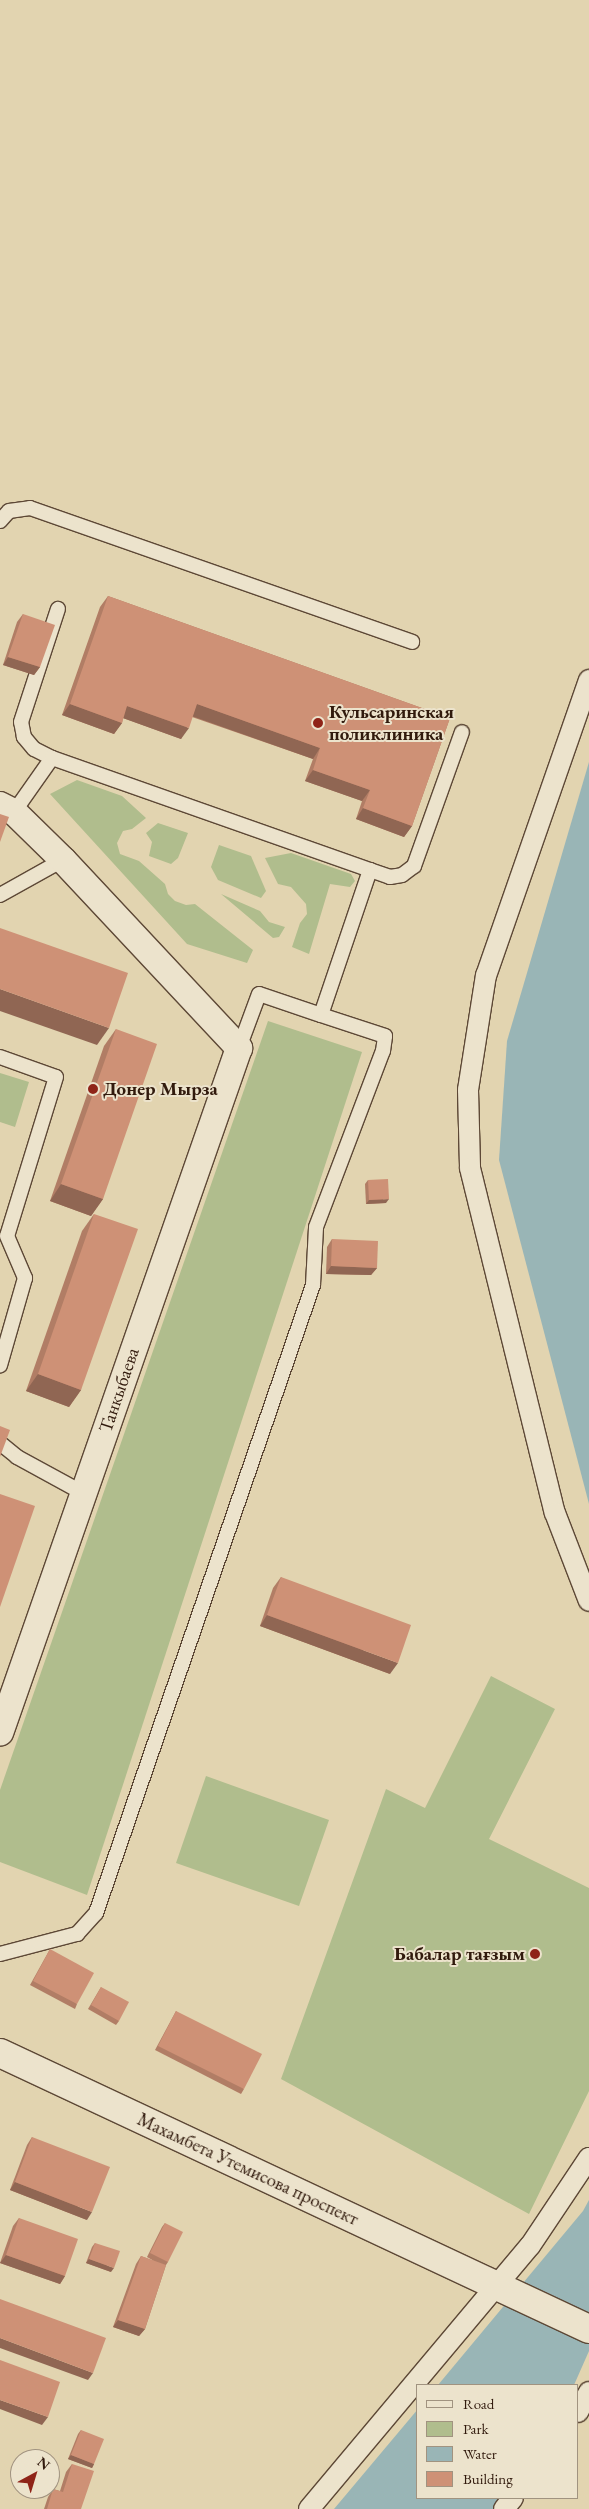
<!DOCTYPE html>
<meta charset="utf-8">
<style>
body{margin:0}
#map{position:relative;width:589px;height:2509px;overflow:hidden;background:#e2d4b0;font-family:"EB Garamond",serif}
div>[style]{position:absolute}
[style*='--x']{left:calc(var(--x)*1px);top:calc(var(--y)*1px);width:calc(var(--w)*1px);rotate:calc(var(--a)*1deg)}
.green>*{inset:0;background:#b0bd8d}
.water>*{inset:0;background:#99b5b6}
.roads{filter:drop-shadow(1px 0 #5d4836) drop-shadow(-1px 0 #5d4836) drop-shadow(0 1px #5d4836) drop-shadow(0 -1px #5d4836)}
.service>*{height:14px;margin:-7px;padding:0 7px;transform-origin:7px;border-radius:7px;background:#ece3cc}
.pedestrian>*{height:20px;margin:-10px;padding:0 10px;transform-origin:10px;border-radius:10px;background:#ece3cc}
.minor>*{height:26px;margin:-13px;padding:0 13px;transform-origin:13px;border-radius:13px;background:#ece3cc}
.tertiary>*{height:28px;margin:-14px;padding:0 14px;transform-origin:14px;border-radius:14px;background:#ece3cc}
.wall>*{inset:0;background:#b17d65}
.shaded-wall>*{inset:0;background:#906653}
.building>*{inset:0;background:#ce9176}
.dots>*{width:14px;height:14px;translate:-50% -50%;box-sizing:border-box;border:2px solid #ece3cc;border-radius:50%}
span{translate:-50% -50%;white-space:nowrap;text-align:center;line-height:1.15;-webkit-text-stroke:4px #ece3cc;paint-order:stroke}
.poi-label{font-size:19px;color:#311a0d;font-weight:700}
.left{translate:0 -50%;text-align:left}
.right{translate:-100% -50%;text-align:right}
.street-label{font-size:19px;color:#311a0d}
.legend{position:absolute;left:416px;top:2384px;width:162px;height:115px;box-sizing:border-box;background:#ece3cc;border:1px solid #a19380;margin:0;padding:6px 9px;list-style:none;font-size:15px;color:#311a0d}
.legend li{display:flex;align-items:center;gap:10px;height:25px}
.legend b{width:25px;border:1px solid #a19380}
.north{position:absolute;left:10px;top:2449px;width:50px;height:50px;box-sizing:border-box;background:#ece3cc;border:1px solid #a19380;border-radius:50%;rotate:39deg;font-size:14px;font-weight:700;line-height:20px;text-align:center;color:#311a0d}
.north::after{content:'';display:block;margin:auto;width:18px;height:22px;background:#8f2418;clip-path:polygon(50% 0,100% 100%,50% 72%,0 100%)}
</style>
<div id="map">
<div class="green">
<i style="clip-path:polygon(77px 780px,122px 796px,146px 818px,132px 829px,123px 831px,117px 843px,120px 854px,139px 861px,165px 884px,168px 894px,175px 901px,186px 905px,195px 904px,253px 950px,247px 963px,187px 944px,50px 794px)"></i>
<i style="clip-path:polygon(158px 823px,188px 833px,178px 858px,171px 864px,149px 856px,152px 842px,146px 833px)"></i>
<i style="clip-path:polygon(219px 845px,251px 856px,266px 891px,261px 898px,218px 880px,211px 867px)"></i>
<i style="clip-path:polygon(291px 853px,351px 874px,355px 881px,350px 887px,330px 884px,309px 954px,292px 947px,300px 923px,307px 914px,306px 904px,291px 887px,278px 884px,265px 858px)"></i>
<i style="clip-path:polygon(221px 894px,260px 911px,269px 922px,285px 927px,279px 937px,273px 938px)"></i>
<i style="clip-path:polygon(268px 1021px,362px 1052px,87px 1895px,0 1862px,0 1790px)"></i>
<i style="clip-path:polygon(0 1073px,29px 1082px,15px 1127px,0 1122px)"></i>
<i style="clip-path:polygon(491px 1676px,555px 1709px,489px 1839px,589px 1888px,589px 2091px,529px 2214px,281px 2079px,386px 1789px,425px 1808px)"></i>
<i style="clip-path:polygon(206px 1776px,329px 1820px,299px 1906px,176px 1863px)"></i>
</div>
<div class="water">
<i style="clip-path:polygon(589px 762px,589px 1504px,499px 1160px,507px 1041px)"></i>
<i style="clip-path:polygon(589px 2200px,589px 2351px,574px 2385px,438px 2385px,583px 2211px)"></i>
<i style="clip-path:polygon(418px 2409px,418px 2498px,502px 2498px,494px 2509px,334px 2509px)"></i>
</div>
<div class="roads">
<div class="service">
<i style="--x:0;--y:521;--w:13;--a:-48"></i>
<i style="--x:9;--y:511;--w:21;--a:-8"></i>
<i style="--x:30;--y:508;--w:405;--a:19.3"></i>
<i style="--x:52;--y:758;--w:20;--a:-153"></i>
<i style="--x:34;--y:749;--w:16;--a:-130"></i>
<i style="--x:24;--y:737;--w:15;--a:-101"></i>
<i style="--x:21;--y:722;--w:119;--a:-71.9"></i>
<i style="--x:14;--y:812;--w:66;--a:-54.9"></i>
<i style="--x:52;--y:758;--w:337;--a:19.4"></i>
<i style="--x:370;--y:870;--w:153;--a:108.7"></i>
<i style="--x:321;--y:1015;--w:65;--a:-161.3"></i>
<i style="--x:259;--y:994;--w:58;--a:110.3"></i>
<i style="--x:370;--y:870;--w:21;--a:19"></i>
<i style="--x:390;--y:877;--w:12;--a:-9"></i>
<i style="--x:402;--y:875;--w:15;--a:-37"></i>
<i style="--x:414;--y:866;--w:142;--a:-70.3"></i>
<i style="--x:0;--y:895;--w:72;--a:-29.1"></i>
<i style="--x:0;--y:1057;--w:59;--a:19.7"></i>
<i style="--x:56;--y:1077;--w:166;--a:107.1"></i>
<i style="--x:7;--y:1236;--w:46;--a:66.8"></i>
<i style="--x:25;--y:1278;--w:91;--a:106"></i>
<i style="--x:0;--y:1443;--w:22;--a:39"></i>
<i style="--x:17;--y:1457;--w:75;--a:28.6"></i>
<i style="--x:0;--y:1954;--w:80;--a:-14.6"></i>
<i style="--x:77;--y:1934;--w:28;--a:-48"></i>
<i style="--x:96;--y:1913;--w:664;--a:-70.94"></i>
<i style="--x:313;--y:1285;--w:58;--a:-87"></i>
<i style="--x:316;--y:1227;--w:188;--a:-69.2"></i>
<i style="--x:383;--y:1051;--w:15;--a:-82"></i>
<i style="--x:385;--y:1036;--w:67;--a:-161.8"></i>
</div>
<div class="pedestrian">
<i style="--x:589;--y:680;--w:312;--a:109.2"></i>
<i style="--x:486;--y:975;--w:116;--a:98.9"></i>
<i style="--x:468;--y:1090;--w:78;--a:88.5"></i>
<i style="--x:470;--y:1168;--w:355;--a:76.2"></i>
<i style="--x:555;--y:1513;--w:94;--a:68.9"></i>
<i style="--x:578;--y:2412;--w:23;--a:-61"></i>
<i style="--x:309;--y:2509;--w:344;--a:-50"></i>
<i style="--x:530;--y:2246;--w:106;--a:-56.2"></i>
<i style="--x:504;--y:2509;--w:14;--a:-51"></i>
</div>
<div class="minor">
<i style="--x:0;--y:805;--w:16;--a:27"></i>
<i style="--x:14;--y:812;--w:69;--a:44.4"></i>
<i style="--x:63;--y:860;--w:258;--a:46.9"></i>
<i style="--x:239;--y:1048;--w:725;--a:109.23"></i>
</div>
<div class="tertiary">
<i style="--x:0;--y:2053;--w:650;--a:25.11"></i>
</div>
</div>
<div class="wall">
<i style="clip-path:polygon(108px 596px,450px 718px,412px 826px,404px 837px,356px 819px,362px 801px,305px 781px,313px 759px,192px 717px,181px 739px,123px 718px,122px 723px,114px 734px,62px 715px,100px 607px)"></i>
<i style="clip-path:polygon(23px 614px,40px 667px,34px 675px,3px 665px,17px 622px)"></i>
<i style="clip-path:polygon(116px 1029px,103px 1199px,91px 1216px,50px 1201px,104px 1046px)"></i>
<i style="clip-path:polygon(368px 1180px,386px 1203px,366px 1204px,365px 1184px)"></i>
<i style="clip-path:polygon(94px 1214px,81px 1390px,69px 1407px,26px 1391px,82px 1231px)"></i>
<i style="clip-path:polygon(332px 1239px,377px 1268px,371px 1275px,326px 1274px,327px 1247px)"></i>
<i style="clip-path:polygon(281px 1577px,390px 1674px,260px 1626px,273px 1588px)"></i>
<i style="clip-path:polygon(50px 1949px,77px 2004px,75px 2009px,30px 1985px)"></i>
<i style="clip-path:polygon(101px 1987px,119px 2021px,116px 2025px,88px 2009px)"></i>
<i style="clip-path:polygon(176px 2011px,244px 2089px,241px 2094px,155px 2050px)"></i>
<i style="clip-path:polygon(32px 2137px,87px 2220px,10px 2190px,27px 2145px)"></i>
<i style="clip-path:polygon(19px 2218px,65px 2276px,60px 2284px,0 2263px,13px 2226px)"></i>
<i style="clip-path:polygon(165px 2223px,168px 2262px,166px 2265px,145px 2329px,139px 2336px,113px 2327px,136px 2264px,141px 2256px,154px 2261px,147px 2257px,162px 2227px)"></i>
<i style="clip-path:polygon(95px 2243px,111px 2272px,86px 2263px,92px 2247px)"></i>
<i style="clip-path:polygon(81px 2430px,94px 2464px,92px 2468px,68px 2459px,78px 2434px)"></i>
<i style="clip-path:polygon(72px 2464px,81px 2509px,44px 2509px,48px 2497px,53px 2489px,60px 2491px,66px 2472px)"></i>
</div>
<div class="shaded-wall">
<i style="clip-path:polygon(8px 657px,40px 667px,34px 675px,3px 665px)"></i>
<i style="clip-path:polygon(70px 704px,122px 723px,114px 734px,62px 715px)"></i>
<i style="clip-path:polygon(197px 704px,320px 748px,313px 759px,189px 715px)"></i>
<i style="clip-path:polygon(127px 706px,189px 728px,181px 739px,120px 717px)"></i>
<i style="clip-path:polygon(313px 770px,370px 790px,362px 801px,305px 781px)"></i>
<i style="clip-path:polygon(363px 808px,412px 826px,404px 837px,356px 819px)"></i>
<i style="clip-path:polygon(0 989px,109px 1028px,97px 1045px,0 1011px)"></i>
<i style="clip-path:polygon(61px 1184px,103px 1199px,91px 1216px,50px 1201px)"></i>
<i style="clip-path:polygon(389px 1199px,386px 1203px,366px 1204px,369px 1200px)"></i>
<i style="clip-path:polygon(331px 1266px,377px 1268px,371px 1275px,326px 1274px)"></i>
<i style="clip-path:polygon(38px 1374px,81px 1390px,69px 1407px,26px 1391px)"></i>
<i style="clip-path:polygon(267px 1615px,398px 1663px,390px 1674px,260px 1626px)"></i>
<i style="clip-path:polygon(15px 2182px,92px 2212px,87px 2220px,10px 2190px)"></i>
<i style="clip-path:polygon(6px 2255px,65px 2276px,60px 2284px,0 2263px)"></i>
<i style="clip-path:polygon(89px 2259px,114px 2268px,111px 2272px,86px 2263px)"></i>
<i style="clip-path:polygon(118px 2320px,145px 2329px,139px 2336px,113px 2327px)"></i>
<i style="clip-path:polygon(0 2338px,93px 2373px,88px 2380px,0 2348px)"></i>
<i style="clip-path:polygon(0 2400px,48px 2417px,42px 2425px,0 2409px)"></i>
<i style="clip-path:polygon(71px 2455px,94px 2464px,92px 2468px,68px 2459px)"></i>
</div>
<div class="building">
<i style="clip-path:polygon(108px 596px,450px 718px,412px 826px,363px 808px,370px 790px,313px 770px,320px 748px,197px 704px,189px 728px,127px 706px,122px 723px,70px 704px)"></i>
<i style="clip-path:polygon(23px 614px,55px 625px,40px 667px,8px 657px)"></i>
<i style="clip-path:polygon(0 814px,9px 817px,0 842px)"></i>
<i style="clip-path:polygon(0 928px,128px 973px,109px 1028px,0 989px)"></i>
<i style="clip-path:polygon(116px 1029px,157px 1044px,103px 1199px,61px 1184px)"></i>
<i style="clip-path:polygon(388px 1179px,389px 1199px,369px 1200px,368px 1180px)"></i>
<i style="clip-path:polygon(94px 1214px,138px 1229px,81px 1390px,38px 1374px)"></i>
<i style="clip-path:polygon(332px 1239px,378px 1241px,377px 1268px,331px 1266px)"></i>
<i style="clip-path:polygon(0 1426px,10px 1430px,0 1457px)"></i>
<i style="clip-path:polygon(0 1494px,35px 1506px,0 1607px)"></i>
<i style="clip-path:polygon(281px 1577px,411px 1625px,398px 1663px,267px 1615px)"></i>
<i style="clip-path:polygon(50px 1949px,94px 1973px,77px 2004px,33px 1981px)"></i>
<i style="clip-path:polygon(101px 1987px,129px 2002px,119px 2021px,91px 2005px)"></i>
<i style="clip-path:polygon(176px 2011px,262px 2054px,244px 2089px,158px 2046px)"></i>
<i style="clip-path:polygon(32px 2137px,110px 2167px,92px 2212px,15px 2182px)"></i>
<i style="clip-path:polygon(19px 2218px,78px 2239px,65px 2276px,6px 2255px)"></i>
<i style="clip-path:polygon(165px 2223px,183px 2232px,168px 2262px,150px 2253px)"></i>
<i style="clip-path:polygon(95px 2243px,120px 2251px,114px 2268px,89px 2259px)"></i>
<i style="clip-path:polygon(141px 2256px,166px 2265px,145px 2329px,118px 2320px)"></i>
<i style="clip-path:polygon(0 2299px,106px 2338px,93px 2373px,0 2338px)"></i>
<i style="clip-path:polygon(0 2360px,60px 2382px,48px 2417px,0 2400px)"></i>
<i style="clip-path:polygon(81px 2430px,104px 2439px,94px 2464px,71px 2455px)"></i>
<i style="clip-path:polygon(72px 2464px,94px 2471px,81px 2509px,47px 2509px,53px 2489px,63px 2492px)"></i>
</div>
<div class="dots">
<i style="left:318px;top:723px;background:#8f2418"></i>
<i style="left:93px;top:1089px;background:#8f2418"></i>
<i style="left:535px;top:1954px;background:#8f2418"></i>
</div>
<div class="poi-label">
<span class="left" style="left:329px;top:723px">Кульсаринская<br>поликлиника</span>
<span class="left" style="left:103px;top:1089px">Донер Мырза</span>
<span class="right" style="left:525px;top:1954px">Бабалар тағзым</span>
</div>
<div class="street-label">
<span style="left:119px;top:1390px;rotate:-71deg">Танкыбаева</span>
<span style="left:248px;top:2169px;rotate:25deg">Махамбета Утемисова проспект</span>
</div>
<ul class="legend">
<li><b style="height:6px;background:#ece3cc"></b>Road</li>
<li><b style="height:14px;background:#b0bd8d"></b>Park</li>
<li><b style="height:14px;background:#99b5b6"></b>Water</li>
<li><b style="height:14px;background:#ce9176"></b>Building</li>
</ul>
<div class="north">N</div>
</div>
